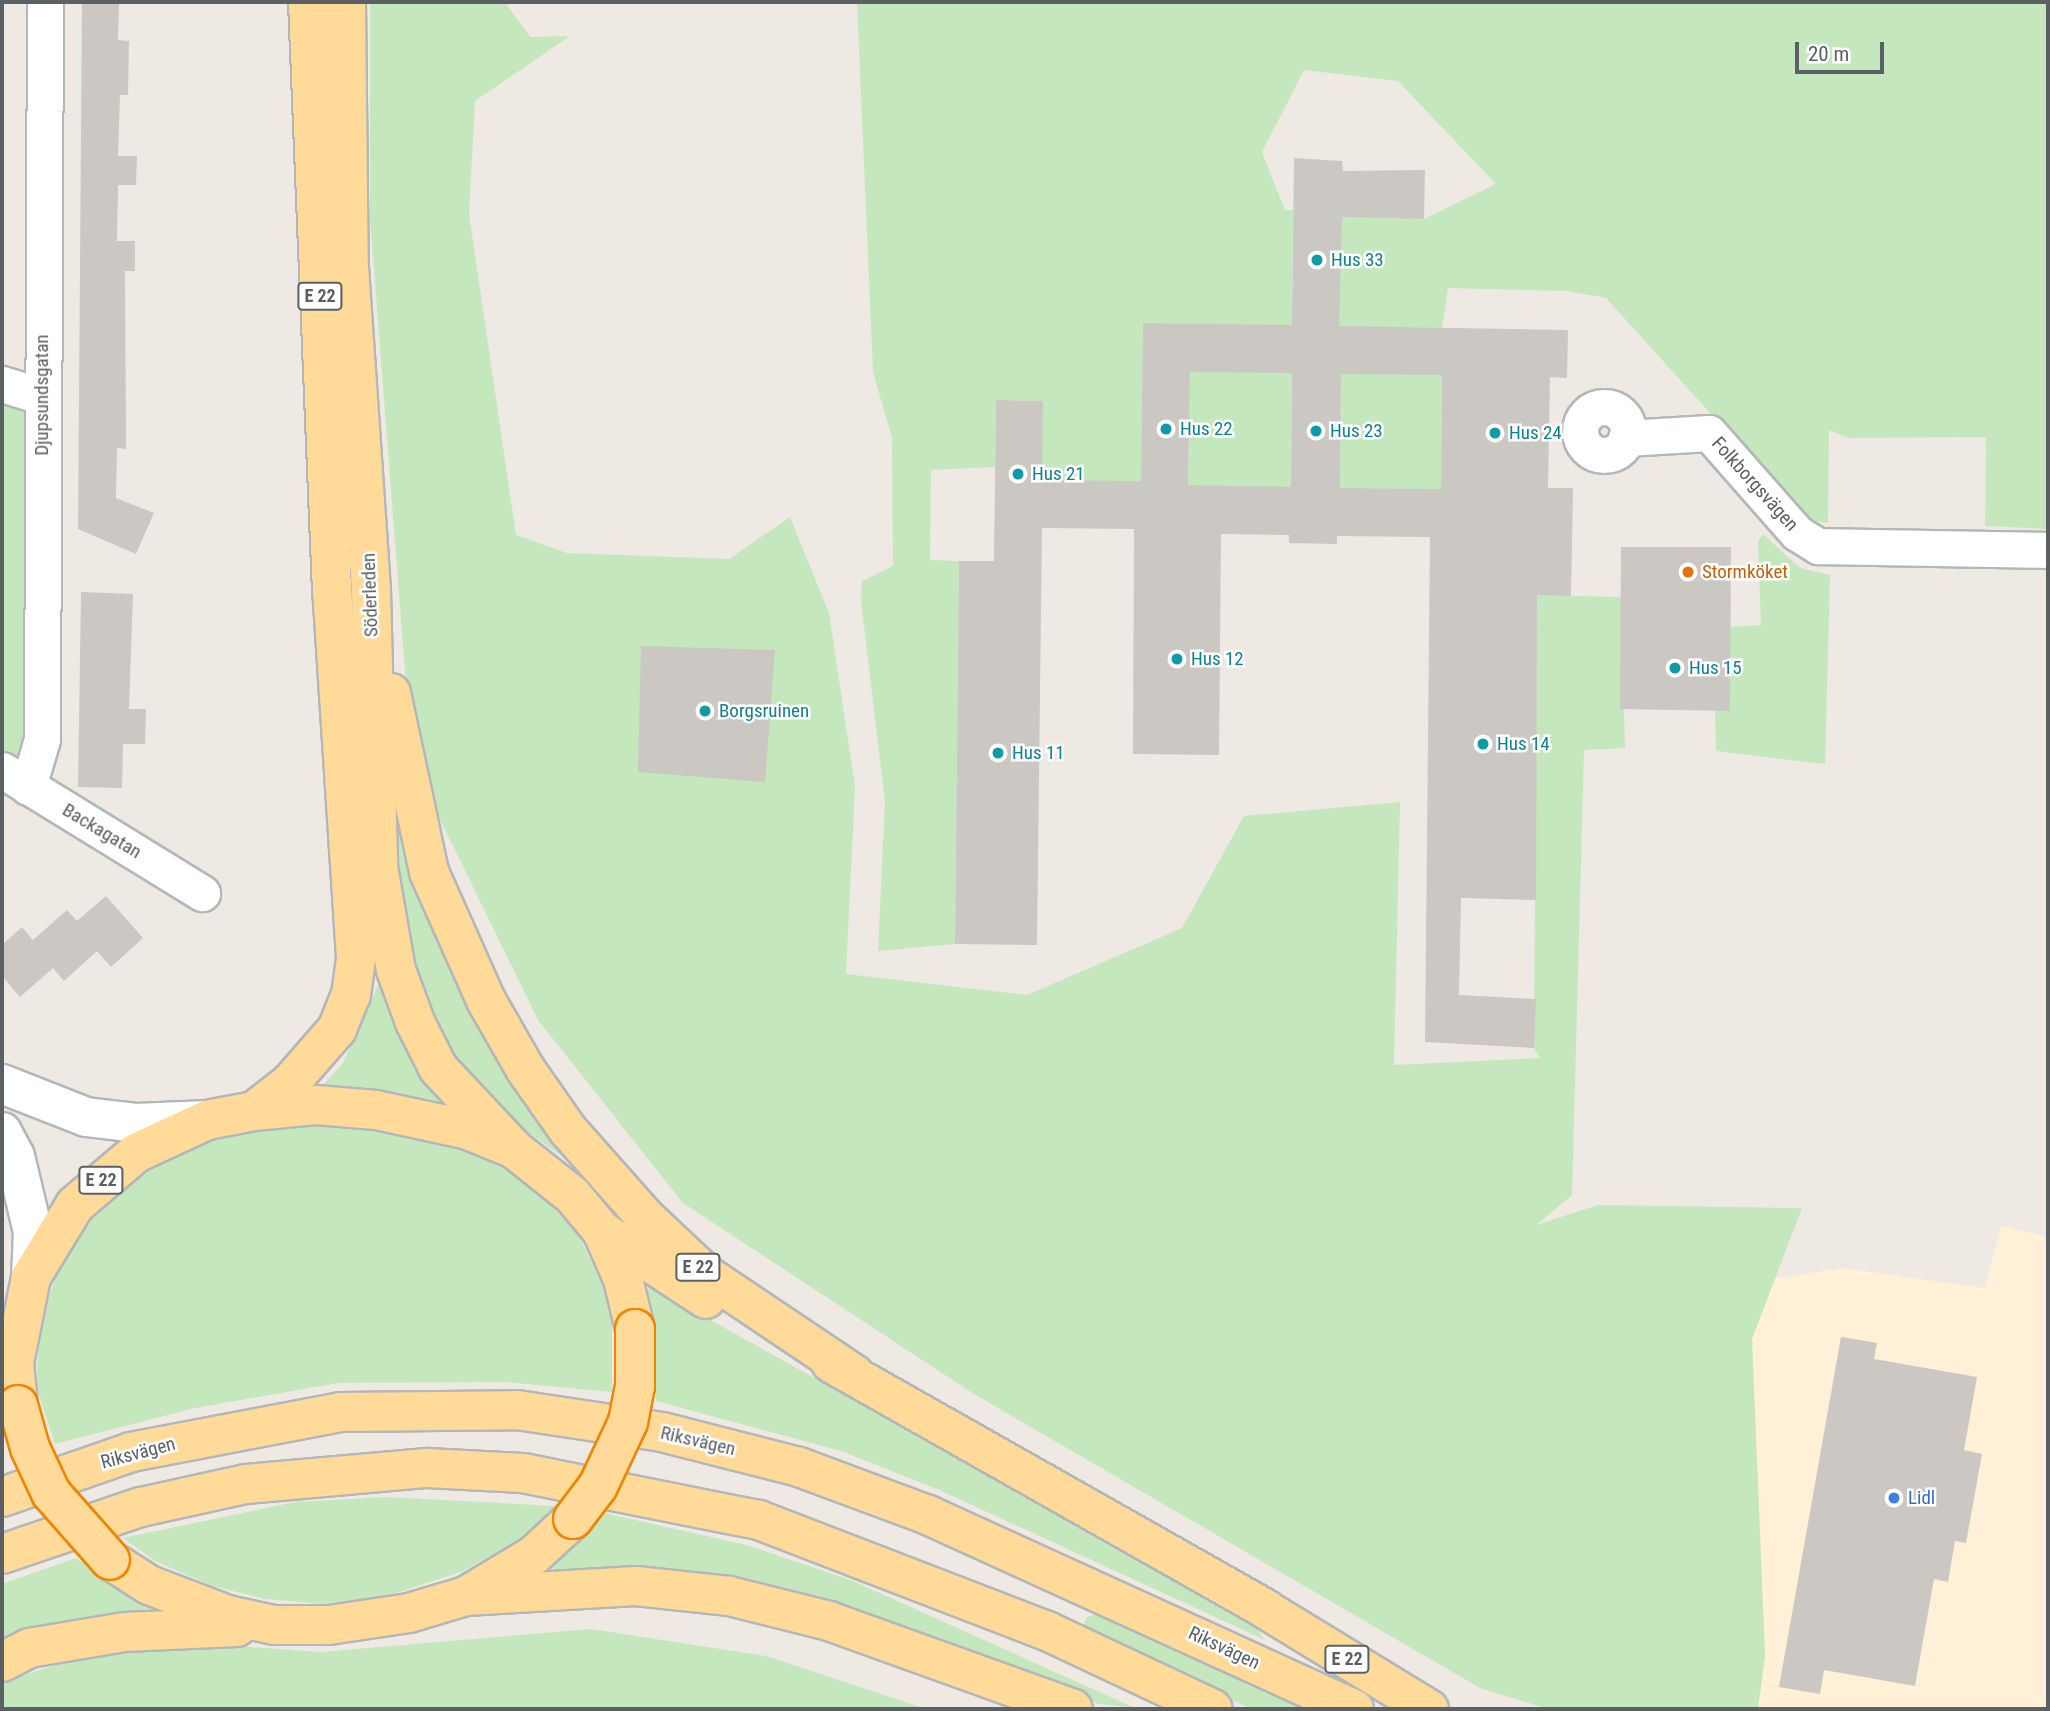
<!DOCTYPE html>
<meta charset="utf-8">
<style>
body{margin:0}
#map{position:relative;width:2050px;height:1711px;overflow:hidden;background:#eeeae3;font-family:"Roboto Condensed",sans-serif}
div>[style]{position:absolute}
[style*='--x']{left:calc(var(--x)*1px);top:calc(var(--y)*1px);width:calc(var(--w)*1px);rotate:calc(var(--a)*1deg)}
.commercial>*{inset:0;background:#fff0d7}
.green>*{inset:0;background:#c4e7be}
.building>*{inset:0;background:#cbc7c2}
.roads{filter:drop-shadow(2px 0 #b3b7ba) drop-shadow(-2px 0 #b3b7ba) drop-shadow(0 2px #b3b7ba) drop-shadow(0 -2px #b3b7ba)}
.minor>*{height:35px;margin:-17.5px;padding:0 17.5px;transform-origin:17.5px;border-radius:17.5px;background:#fff}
.minor>.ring{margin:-17.5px;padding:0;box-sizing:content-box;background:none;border:35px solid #fff;border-radius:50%}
.tertiary>*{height:38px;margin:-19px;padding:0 19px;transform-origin:19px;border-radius:19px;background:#fff}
.trunk>*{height:38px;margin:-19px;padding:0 19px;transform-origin:19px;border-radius:19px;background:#ffda98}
.bridges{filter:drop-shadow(2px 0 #f18400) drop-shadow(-2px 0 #f18400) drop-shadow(0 2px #f18400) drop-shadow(0 -2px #f18400)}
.trunk-bridge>*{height:38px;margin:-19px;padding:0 19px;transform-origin:19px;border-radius:19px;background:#ffda98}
.dots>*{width:19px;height:19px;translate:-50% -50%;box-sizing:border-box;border:4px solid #fff;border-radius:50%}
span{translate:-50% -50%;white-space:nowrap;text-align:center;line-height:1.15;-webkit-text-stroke:5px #fff;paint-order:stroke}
.shield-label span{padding:2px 5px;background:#fff;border:2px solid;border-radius:5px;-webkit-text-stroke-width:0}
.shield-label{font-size:18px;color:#5b6064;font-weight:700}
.culture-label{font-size:19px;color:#0d838f}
.left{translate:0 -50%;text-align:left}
.street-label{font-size:19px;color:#5b6064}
.food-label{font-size:19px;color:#c56008}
.shop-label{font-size:19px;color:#366cbe}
.frame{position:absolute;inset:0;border:4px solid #5b6064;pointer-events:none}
.scale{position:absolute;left:1795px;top:42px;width:89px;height:32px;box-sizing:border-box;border:4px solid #5b6064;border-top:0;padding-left:9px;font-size:21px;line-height:24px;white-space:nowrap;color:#5b6064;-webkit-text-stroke:5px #fff;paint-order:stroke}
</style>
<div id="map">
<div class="commercial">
<i style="clip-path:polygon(2001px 1226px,2048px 1237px,2048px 1709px,1758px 1709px,1765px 1656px,1752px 1339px,1774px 1279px,1842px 1268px,1985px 1288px)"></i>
</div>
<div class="green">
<i style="clip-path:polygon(370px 2px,505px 2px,530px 37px,570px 36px,475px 101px,469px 214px,516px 535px,567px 553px,729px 559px,790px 517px,829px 613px,855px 786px,846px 974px,1027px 995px,1182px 928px,1244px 816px,1400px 802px,1394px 1065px,1540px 1058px,1534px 1048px,1537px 595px,1621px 597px,1625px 748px,1584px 750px,1572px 1195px,1536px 1225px,1598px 1205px,1802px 1208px,1752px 1339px,1765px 1656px,1758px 1709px,1548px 1709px,1480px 1688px,974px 1394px,683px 1203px,538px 1020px,412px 762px,370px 218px)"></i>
<i style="clip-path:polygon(857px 2px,2048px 2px,2048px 529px,1985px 526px,1986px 437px,1848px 438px,1829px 430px,1828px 523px,1806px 519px,1606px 298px,1567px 291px,1448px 288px,1442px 328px,1322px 326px,1342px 217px,1424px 219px,1496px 184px,1398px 81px,1304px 70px,1262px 152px,1285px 210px,1293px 210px,1292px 301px,1310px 326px,1143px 323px,1141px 501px,1042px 480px,1042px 401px,996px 400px,995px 467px,931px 470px,930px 560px,959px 561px,955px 944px,878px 951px,885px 802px,861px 601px,862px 581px,893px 566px,892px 438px,873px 372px)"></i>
<i style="clip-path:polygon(1190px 372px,1292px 372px,1291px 488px,1188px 485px)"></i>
<i style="clip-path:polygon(1341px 374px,1442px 374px,1441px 489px,1432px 489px,1432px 508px,1419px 489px,1340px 488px)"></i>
<i style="clip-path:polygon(2px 398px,26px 406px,27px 764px,2px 749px)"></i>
<i style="clip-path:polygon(1763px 534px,1800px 568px,1830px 575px,1825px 764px,1716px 751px,1715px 711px,1730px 627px,1761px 625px,1758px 542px)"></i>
<i style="clip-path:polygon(396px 810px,572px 1155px,572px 1164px,491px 1105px,451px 1056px,425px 1004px,403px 933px,391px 825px)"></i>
<i style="clip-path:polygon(384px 972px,450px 1109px,315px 1093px,343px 1063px)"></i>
<i style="clip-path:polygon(319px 1115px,466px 1146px,517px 1173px,577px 1231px,612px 1306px,612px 1392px,505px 1382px,338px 1383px,195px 1408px,55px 1444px,36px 1386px,40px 1322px,62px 1259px,94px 1212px,154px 1162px,222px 1132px)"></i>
<i style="clip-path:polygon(651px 1287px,1250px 1620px,1265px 1640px,937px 1489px,841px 1451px,656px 1401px,656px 1331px,645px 1292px)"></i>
<i style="clip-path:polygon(387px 1497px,557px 1506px,512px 1544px,461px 1572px,390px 1595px,322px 1604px,265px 1599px,212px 1586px,155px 1561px,123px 1538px,295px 1502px)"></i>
<i style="clip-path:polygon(604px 1513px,747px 1545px,853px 1581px,1135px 1708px,1099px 1704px,954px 1654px,558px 1576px,552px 1566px)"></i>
<i style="clip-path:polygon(76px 1558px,152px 1610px,43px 1625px,2px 1644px,2px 1584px)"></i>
<i style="clip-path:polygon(1098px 1614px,1304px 1709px,1251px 1709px,1090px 1634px,1083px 1625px,1087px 1617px)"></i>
<i style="clip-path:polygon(591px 1629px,766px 1656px,926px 1709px,2px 1709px,2px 1682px,91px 1654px,194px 1643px,321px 1652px)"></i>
</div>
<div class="building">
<i style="clip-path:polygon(82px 2px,119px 2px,118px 40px,129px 41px,128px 95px,120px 95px,118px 156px,137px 156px,136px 185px,118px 185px,117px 241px,135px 241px,135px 271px,125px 271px,126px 449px,117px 448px,116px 498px,154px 513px,136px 554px,78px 529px)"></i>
<i style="clip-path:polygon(evenodd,1294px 158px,1342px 161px,1343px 171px,1425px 170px,1424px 219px,1342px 217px,1339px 326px,1568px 330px,1567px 378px,1550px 377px,1548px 488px,1573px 488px,1571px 596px,1537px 595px,1536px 900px,1461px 898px,1459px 995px,1536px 999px,1534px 1048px,1425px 1042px,1430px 537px,1337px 536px,1337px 544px,1289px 543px,1289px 535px,1221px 534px,1219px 755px,1133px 754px,1134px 529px,1042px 528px,1037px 945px,955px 944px,959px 561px,994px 561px,996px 400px,1043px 401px,1042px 480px,1141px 481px,1143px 323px,1292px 325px,1294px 158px,1190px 372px,1292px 373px,1291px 487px,1188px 485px,1190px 372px,1294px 158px,1341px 374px,1442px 375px,1441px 489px,1340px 488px,1341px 374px)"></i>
<i style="clip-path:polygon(1621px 547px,1731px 547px,1730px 711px,1620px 709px)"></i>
<i style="clip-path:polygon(81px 592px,133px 594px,129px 709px,146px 709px,145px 744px,123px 744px,122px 788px,78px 787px)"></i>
<i style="clip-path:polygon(641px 646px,775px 650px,765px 782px,638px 772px)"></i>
<i style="clip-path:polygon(106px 896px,143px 938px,111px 967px,97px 951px,64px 981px,53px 968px,20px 997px,2px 976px,2px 945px,22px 927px,33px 940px,67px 910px,77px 921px)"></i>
<i style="clip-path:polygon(1841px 1337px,1877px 1343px,1874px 1359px,1977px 1377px,1964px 1450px,1982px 1454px,1966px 1543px,1955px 1541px,1948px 1582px,1934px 1579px,1915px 1686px,1824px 1670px,1820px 1694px,1779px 1687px)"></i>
</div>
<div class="roads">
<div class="minor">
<i style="--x:2;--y:384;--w:41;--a:17.1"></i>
<i class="ring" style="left:1580px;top:407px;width:13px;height:13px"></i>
<i style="--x:1626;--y:438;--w:83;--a:-3.4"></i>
<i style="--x:1709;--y:433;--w:133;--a:48.7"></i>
<i style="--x:1797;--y:533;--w:25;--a:32"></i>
<i style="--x:1818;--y:546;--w:230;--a:1"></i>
<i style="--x:2;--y:770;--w:235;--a:31.6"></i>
<i style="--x:28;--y:787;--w:50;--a:-73.7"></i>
<i style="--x:42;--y:739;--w:737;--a:-89.77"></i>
</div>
<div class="tertiary">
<i style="--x:2;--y:1084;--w:90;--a:21.4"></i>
<i style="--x:86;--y:1117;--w:50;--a:6.8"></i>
<i style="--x:136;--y:1123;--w:71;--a:-2.4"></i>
<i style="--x:2;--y:1132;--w:27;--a:62"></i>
<i style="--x:15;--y:1156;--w:78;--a:76.7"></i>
<i style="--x:33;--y:1232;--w:45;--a:92.5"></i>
</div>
<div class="trunk">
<i style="--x:346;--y:2;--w:265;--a:89.4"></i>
<i style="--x:349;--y:267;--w:325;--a:86.1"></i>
<i style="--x:371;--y:591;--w:276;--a:88.5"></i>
<i style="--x:378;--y:867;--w:105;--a:80.1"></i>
<i style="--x:396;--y:970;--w:55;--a:69.9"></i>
<i style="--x:415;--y:1022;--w:51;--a:63.4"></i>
<i style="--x:438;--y:1068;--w:111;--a:46.8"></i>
<i style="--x:391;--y:693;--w:183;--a:78"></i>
<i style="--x:429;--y:872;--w:142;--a:66"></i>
<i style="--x:487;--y:1002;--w:78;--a:60.2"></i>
<i style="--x:526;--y:1070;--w:73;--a:55"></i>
<i style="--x:568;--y:1130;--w:115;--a:48.5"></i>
<i style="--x:644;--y:1216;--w:88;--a:43.2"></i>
<i style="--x:708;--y:1276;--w:176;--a:33.9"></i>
<i style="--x:254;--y:1111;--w:46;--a:-37.9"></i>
<i style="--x:290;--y:1083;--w:72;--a:-49"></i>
<i style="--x:337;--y:1029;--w:37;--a:-68"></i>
<i style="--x:351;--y:995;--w:37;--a:-82"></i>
<i style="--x:356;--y:958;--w:368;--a:-93.7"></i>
<i style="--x:332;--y:591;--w:589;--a:-92.33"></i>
<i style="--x:602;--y:1231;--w:124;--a:33.2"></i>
<i style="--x:831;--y:1363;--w:499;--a:29.5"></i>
<i style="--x:1265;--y:1609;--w:192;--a:31.4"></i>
<i style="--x:18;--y:1405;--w:42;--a:-95.4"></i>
<i style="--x:14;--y:1363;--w:88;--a:-78.8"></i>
<i style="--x:31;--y:1277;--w:84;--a:-58.6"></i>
<i style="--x:75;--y:1205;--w:80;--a:-40.4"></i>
<i style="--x:136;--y:1153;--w:78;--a:-24.9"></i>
<i style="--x:207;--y:1120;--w:48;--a:-10.8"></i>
<i style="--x:254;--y:1111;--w:62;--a:-5.5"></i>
<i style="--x:316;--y:1105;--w:60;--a:4.8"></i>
<i style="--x:376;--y:1110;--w:91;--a:12.1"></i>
<i style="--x:465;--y:1129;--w:53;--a:22.2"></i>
<i style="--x:514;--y:1149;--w:75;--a:38.5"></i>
<i style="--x:573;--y:1196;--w:45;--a:50.4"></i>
<i style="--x:602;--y:1231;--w:52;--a:66.4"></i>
<i style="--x:623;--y:1279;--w:51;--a:76.5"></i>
<i style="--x:2;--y:1497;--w:137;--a:-19.2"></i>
<i style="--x:131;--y:1452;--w:213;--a:-10.8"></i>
<i style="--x:340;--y:1412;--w:177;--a:-0.6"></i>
<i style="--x:517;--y:1410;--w:147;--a:8.6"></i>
<i style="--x:662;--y:1432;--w:141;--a:14.3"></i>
<i style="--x:799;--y:1467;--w:138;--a:20.4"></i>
<i style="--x:928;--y:1515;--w:468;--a:24.5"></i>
<i style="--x:2;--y:1554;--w:147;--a:-18.7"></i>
<i style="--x:141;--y:1507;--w:107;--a:-12.4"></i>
<i style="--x:246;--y:1484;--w:182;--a:-5.1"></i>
<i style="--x:427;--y:1468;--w:96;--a:3"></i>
<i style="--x:523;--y:1473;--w:241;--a:11.3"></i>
<i style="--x:759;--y:1520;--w:309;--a:21.1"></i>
<i style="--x:1047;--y:1631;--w:183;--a:25.2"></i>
<i style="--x:110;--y:1560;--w:46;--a:32.7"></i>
<i style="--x:149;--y:1585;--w:85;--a:20.8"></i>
<i style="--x:228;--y:1615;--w:47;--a:12.3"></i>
<i style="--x:274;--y:1625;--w:55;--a:0"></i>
<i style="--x:329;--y:1625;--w:81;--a:-8.5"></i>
<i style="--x:409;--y:1613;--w:59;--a:-16.6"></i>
<i style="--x:466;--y:1596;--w:79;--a:-31.1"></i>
<i style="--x:534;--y:1555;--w:53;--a:-42.7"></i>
<i style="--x:466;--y:1596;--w:170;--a:-3.4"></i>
<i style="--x:636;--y:1586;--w:94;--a:6.1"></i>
<i style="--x:729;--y:1596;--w:103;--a:14"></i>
<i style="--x:829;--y:1621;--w:259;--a:19.8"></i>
<i style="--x:2;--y:1662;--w:30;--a:-27"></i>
<i style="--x:29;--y:1648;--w:97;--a:-9.5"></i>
<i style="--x:125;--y:1632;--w:112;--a:-2.6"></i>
</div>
</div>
<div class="bridges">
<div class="trunk-bridge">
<i style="--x:18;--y:1405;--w:45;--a:74.4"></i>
<i style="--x:30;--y:1448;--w:50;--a:65"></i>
<i style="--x:51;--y:1493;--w:89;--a:48.6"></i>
<i style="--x:573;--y:1519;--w:41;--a:-52.9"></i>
<i style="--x:598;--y:1486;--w:71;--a:-64.9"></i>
<i style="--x:628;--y:1422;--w:37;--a:-79"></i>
<i style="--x:635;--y:1386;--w:57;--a:-90"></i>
</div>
</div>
<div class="dots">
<i style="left:1317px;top:260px;background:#0f9aa8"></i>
<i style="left:1166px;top:429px;background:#0f9aa8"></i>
<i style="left:1316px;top:431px;background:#0f9aa8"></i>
<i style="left:1495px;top:433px;background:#0f9aa8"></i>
<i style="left:1018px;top:474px;background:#0f9aa8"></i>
<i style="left:1688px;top:572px;background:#e8710a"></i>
<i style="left:1177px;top:659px;background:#0f9aa8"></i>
<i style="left:1675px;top:668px;background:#0f9aa8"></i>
<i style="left:705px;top:711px;background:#0f9aa8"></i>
<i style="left:1483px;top:744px;background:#0f9aa8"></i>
<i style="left:998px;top:753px;background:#0f9aa8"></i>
<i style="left:1894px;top:1498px;background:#3f7fe0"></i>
</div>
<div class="shield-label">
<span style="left:320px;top:296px">E 22</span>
<span style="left:101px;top:1180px">E 22</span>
<span style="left:698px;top:1267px">E 22</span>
<span style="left:1347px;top:1659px">E 22</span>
</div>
<div class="culture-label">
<span class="left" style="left:1331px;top:260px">Hus 33</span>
<span class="left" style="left:1180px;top:429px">Hus 22</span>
<span class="left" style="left:1330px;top:431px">Hus 23</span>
<span class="left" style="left:1509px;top:433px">Hus 24</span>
<span class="left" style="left:1032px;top:474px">Hus 21</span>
<span class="left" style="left:1191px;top:659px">Hus 12</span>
<span class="left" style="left:1689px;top:668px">Hus 15</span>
<span class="left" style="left:719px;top:711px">Borgsruinen</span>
<span class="left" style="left:1497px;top:744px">Hus 14</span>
<span class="left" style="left:1012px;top:753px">Hus 11</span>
</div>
<div class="street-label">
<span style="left:42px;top:395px;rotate:-90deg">Djupsundsgatan</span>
<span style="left:1755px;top:484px;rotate:48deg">Folkborgsvägen</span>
<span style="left:370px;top:595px;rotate:-92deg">Söderleden</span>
<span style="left:102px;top:831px;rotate:31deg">Backagatan</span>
<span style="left:698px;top:1441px;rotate:13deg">Riksvägen</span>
<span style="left:138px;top:1453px;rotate:-15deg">Riksvägen</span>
<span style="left:1224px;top:1648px;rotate:25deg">Riksvägen</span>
</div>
<div class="food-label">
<span class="left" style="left:1702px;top:572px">Stormköket</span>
</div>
<div class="shop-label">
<span class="left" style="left:1908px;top:1498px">Lidl</span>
</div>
<div class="frame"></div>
<div class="scale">20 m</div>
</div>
